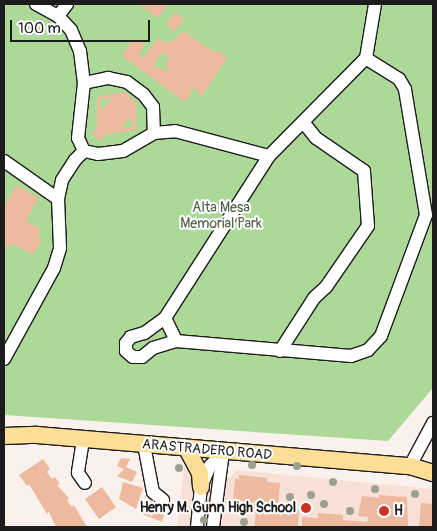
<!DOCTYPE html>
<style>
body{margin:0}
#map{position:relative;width:437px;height:531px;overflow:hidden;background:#fbf1ec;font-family:Pangolin,sans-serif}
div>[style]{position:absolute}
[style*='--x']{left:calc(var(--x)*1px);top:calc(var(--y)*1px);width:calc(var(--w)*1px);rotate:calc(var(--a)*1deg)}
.built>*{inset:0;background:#f7e0d5}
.green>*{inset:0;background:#acd998}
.building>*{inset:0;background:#edb99f}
.roads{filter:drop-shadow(1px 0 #1c1c1c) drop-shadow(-1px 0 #1c1c1c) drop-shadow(0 1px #1c1c1c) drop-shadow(0 -1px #1c1c1c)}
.minor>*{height:12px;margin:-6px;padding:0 6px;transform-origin:6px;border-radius:6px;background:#fff}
.major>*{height:16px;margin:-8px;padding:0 8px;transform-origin:8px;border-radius:8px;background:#fdde96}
.trees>*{width:8px;height:8px;margin:-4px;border-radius:50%;background:#9ca091}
.dots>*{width:14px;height:14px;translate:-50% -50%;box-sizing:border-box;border:2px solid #fff;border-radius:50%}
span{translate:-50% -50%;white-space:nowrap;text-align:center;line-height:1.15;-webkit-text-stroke:4px #fff;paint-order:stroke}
.park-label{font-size:14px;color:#4e5e47}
.street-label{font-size:14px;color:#1c1c1c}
.poi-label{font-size:14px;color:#1c1c1c;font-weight:700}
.right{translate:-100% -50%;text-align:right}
.left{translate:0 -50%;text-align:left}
.frame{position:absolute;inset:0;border:5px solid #1c1c1c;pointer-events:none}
.scale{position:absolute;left:10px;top:20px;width:140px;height:22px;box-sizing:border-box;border:2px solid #1c1c1c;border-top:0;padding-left:6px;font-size:15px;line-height:18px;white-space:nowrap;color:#1c1c1c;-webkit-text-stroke:4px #fff;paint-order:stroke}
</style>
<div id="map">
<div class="built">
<i style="clip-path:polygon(184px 466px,189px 475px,231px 477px,236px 470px,433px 489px,433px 527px,177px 527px)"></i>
</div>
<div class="green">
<i style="clip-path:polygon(4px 4px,433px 4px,433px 388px,388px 441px,4px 415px)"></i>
</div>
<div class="building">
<i style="clip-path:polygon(139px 4px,168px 4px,158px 18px)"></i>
<i style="clip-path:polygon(175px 12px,184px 19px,175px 31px,166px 25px)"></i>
<i style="clip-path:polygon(evenodd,183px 31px,215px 53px,217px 50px,227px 58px,202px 96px,192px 87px,189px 91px,192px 93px,185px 102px,122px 56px,134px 38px,145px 45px,138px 55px,143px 58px,158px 38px,166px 44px,168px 40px,171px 43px,183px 31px,162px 52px,170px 58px,165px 64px,168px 67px,166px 71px,153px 65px,162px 52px)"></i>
<i style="clip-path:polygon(evenodd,125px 92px,136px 102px,136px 130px,106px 134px,100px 141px,92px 134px,97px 127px,97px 97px,125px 92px,111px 98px,103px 109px,101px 109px,100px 99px,111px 98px,125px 92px,130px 117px,133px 127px,123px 128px,123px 125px,130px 117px)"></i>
<i style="clip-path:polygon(16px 185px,38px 198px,26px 221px,41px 229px,37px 236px,42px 239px,33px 255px,11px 243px,9px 247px,4px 245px,4px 208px)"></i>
<i style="clip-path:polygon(121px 458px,130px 459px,126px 467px,137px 472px,132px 482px,117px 476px,124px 469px,117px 466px)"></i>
<i style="clip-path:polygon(43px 459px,50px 469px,47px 472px,52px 479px,55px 477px,60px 484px,57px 485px,69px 498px,67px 500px,72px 507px,74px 505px,87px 527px,56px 527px,49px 512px,47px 514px,29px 484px,27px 486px,19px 475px)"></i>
<i style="clip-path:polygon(239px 475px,267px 478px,267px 482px,280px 483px,278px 508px,299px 510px,298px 527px,254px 527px,256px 513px,232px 511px,235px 479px,239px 479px)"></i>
<i style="clip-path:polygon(123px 482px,143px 488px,136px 509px,119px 499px)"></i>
<i style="clip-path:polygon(102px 487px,116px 507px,99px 519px,85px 499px)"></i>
<i style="clip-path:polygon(379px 495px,407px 497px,408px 527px,302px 527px,302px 517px,318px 518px,318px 513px,343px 515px,343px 520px,367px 522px,368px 517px,358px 516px,362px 496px,379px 498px)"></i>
<i style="clip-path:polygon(149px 500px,166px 507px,162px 522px,142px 514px)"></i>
<i style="clip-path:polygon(421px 503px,433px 504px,433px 527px,419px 527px)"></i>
</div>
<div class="roads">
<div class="minor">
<i style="--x:36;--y:4;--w:25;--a:29"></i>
<i style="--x:58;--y:16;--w:19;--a:47"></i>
<i style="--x:71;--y:30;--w:23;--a:67"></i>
<i style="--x:80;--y:51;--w:32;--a:83"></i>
<i style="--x:58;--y:16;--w:15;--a:-53"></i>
<i style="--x:84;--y:151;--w:14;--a:-115"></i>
<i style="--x:78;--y:138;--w:55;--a:-83.8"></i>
<i style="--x:84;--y:83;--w:25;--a:-12"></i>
<i style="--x:108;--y:78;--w:19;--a:12"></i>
<i style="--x:127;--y:82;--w:21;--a:37"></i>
<i style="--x:144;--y:95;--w:15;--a:53"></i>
<i style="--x:153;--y:107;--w:26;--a:88"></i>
<i style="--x:269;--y:156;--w:138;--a:-45.3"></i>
<i style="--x:4;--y:161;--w:66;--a:35.1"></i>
<i style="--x:165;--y:318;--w:26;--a:144"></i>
<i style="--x:144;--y:333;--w:14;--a:163"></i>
<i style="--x:131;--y:337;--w:8;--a:130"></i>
<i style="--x:126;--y:343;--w:8;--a:90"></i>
<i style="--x:126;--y:351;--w:9;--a:41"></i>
<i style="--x:133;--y:357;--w:9;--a:0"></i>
<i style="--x:142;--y:357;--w:14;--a:-39"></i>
<i style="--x:153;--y:348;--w:24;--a:-17"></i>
<i style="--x:280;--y:351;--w:63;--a:-57.3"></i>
<i style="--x:314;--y:298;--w:16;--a:-43"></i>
<i style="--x:326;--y:287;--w:74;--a:-55.5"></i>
<i style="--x:368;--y:226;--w:55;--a:-94.2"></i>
<i style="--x:364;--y:171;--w:58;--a:-145.5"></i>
<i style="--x:316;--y:138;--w:19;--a:-129"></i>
<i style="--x:4;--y:359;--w:104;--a:-61.2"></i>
<i style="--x:54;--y:268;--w:21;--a:-73"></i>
<i style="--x:60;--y:248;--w:49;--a:-92.3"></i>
<i style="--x:58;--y:199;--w:19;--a:-78"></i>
<i style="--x:62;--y:180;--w:24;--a:-57"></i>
<i style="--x:75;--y:160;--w:13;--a:-45"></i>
<i style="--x:84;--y:151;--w:14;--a:12"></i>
<i style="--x:98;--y:154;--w:25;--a:-7"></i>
<i style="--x:123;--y:151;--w:36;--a:-30"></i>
<i style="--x:154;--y:133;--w:21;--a:-5"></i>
<i style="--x:175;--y:131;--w:97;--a:14.9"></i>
<i style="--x:269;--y:156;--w:193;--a:122.7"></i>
<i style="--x:165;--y:318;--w:25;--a:64"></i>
<i style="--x:176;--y:341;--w:176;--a:4.9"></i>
<i style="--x:351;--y:356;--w:18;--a:-19"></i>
<i style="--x:368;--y:350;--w:19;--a:-47"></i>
<i style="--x:381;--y:336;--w:129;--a:-69.6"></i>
<i style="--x:426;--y:215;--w:128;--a:-99.5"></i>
<i style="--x:405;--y:89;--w:12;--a:-121"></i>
<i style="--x:399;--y:79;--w:39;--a:-148"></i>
<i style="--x:366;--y:58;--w:55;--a:-80.5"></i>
<i style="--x:83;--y:440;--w:33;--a:99"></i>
<i style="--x:78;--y:473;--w:12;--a:55"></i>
<i style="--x:144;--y:445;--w:48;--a:79.2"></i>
<i style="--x:153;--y:492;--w:13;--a:39"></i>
<i style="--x:410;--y:466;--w:49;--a:-61.9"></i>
<i style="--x:197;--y:527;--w:40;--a:-84.3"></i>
<i style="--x:201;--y:487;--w:23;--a:-67"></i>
<i style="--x:210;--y:466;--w:19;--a:-47"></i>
<i style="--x:213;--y:527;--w:76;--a:-82.4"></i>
</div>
<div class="major">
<i style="--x:4;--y:436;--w:33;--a:-2"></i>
<i style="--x:37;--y:435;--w:374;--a:4.8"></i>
<i style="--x:410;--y:466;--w:24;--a:17"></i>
<i style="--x:187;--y:449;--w:27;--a:62"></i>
<i style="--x:200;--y:473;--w:14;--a:86"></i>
</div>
</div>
<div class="trees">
<i style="left:252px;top:465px"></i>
<i style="left:297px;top:466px"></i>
<i style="left:179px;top:468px"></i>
<i style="left:333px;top:482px"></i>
<i style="left:375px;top:489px"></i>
<i style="left:415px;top:494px"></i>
<i style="left:311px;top:495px"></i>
<i style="left:290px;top:497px"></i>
<i style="left:324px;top:504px"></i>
<i style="left:207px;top:505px"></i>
<i style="left:350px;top:511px"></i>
<i style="left:204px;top:520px"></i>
<i style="left:244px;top:522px"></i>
</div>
<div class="dots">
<i style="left:306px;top:508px;background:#c8321e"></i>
<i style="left:384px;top:511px;background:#c8321e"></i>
</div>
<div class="park-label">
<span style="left:221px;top:216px">Alta Mesa<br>Memorial Park</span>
</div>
<div class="street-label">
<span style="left:207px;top:450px;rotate:5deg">ARASTRADERO ROAD</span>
</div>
<div class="poi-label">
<span class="right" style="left:296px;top:508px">Henry M. Gunn High School</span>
<span class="left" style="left:394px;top:511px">H</span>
</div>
<div class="frame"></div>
<div class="scale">100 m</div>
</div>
